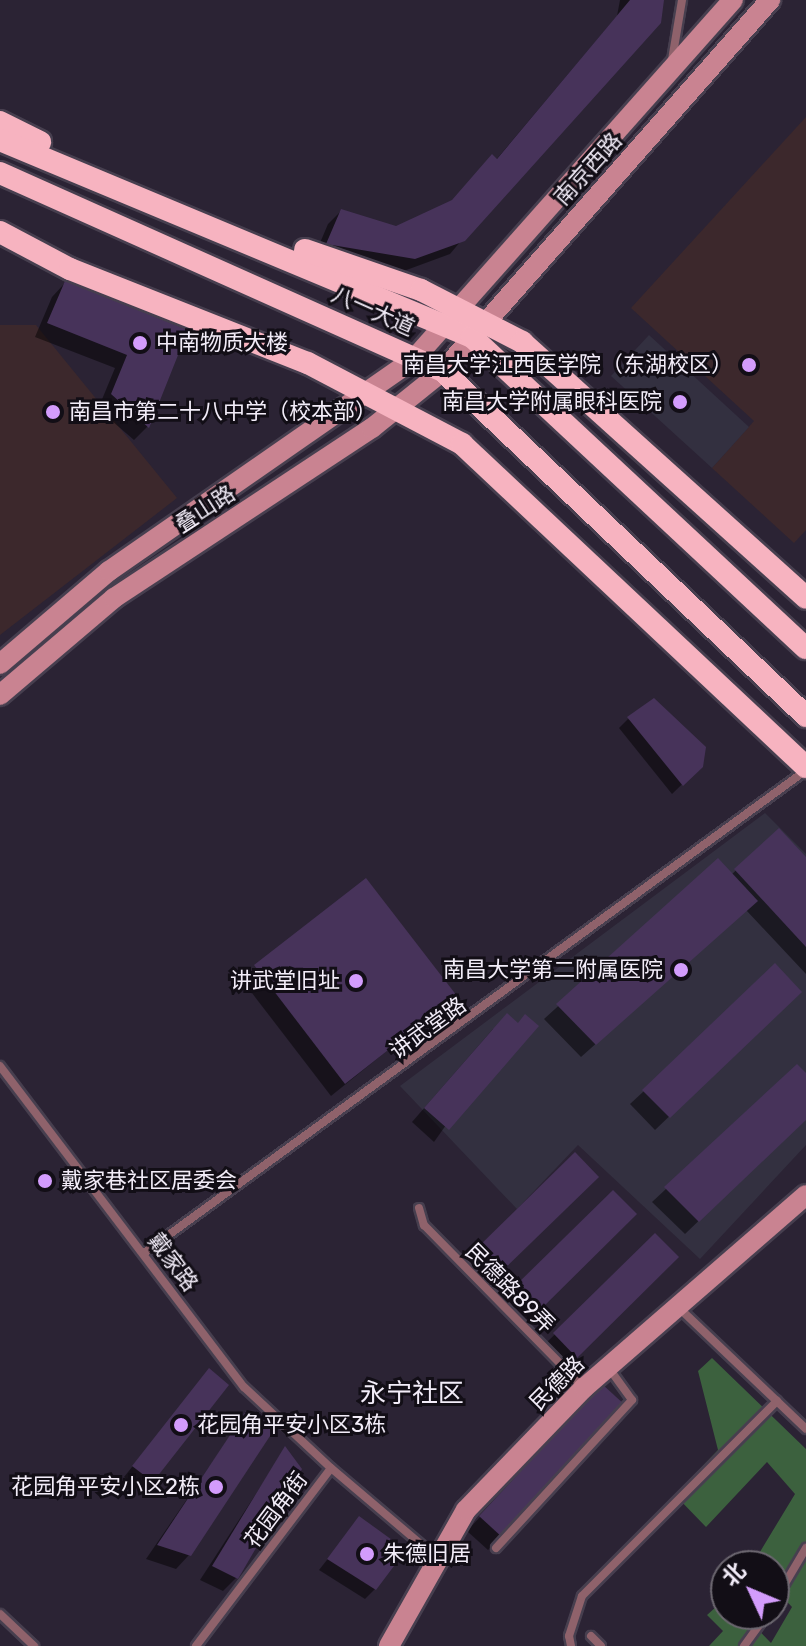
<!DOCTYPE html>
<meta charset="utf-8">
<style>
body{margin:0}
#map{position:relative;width:806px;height:1646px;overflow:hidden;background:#2b2334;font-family:Rubik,"Noto Sans SC",sans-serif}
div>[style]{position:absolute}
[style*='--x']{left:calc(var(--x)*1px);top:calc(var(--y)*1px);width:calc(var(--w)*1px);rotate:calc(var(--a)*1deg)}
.education>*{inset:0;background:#3c282c}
.medical>*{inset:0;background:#333040}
.forest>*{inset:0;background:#3c613e}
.shadow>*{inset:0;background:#0007}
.building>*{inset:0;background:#47335a}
.roads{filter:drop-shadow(2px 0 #473f4f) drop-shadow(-2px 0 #473f4f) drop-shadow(0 2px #473f4f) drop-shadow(0 -2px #473f4f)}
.service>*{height:8px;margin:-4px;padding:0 4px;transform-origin:4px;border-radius:4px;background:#8f626b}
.secondary>*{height:20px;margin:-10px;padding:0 10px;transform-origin:10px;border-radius:10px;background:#c98391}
.trunk>*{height:22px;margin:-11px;padding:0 11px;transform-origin:11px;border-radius:11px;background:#f7b3c0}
.dots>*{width:22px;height:22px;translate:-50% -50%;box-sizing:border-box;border:4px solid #120e16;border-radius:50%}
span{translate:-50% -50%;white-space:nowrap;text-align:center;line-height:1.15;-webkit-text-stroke:6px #120e16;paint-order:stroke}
.street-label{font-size:22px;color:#f2ecf8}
.poi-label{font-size:22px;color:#f2ecf8}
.left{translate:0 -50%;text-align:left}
.right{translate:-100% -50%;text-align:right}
.quarter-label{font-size:26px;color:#f2ecf8}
.north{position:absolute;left:710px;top:1550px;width:80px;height:80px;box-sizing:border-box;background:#120e16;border:2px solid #6c6770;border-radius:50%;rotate:314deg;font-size:22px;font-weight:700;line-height:32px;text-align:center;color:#f2ecf8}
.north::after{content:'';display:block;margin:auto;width:28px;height:36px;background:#d39cfc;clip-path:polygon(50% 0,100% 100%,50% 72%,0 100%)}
</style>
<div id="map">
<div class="education">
<i style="clip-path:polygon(806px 117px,806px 530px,794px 543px,712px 468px,754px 421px,631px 308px)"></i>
<i style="clip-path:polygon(0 325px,36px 325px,177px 498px,0 635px)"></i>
</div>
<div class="medical">
<i style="clip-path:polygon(649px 335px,749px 427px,712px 468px,611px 376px)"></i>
<i style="clip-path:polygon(765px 813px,806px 854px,806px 1145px,700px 1259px,578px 1145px,517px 1209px,400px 1086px)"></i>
</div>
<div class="forest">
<i style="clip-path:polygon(712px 1358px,806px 1449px,806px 1646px,709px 1646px,723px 1631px,707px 1615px,726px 1598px,726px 1614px,743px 1614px,771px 1643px,792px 1607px,774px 1588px,774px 1566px,752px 1565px,795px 1494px,767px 1462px,706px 1527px,675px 1495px,718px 1450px,698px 1371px)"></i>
</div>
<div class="shadow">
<i style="clip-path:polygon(620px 0,663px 0,450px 254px,401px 272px,314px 257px,328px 224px,341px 211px,396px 228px,450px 203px,495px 161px,617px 16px)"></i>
<i style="clip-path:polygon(65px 283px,186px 331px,147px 427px,134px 440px,98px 409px,115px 368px,35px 337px,52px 297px)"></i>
<i style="clip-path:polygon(628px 719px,701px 766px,672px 794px,619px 728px)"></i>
<i style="clip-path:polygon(779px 830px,806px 860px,806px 974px,746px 910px,581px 1057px,544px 1019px,718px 861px,731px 875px)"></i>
<i style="clip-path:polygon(366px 881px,455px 996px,331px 1096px,242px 980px)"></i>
<i style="clip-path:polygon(786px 1005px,655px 1130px,630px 1104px,644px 1091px)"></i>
<i style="clip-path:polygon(517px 1025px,434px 1142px,412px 1122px,493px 1029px)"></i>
<i style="clip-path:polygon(797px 1067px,806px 1076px,806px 1118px,685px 1234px,652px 1202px)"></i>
<i style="clip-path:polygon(575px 1155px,596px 1177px,482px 1289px,460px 1267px)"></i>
<i style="clip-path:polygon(613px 1192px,635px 1214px,520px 1326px,499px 1305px)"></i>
<i style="clip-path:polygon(655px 1236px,676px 1257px,562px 1370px,541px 1348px)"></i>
<i style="clip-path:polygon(209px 1371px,152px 1481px,142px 1491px,124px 1477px)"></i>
<i style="clip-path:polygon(588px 1400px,502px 1537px,488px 1550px,467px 1531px)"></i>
<i style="clip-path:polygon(246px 1413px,189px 1555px,176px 1569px,146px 1559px)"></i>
<i style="clip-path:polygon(285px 1449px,236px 1578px,223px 1591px,200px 1580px)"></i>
<i style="clip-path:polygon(360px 1518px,375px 1589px,365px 1599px,319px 1570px)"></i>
</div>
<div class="building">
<i style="clip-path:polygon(630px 0,664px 0,661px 23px,465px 241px,415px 259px,326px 244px,341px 209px,396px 226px,452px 200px,492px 154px,497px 159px)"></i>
<i style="clip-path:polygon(65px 281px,188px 330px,149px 428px,111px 394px,127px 355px,47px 323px)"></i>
<i style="clip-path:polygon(654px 698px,706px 747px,703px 767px,683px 786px,627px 717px)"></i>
<i style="clip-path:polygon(779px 828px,806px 857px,806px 947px,734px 869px)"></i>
<i style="clip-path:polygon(718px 858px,758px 901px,596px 1045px,556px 1004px)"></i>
<i style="clip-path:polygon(366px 878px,457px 996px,345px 1084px,254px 965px)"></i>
<i style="clip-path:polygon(775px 963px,802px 992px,670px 1118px,642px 1090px)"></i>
<i style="clip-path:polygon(507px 1013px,518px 1023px,525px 1014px,539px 1026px,449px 1130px,424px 1108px)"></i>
<i style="clip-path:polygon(797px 1064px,806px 1073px,806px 1120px,699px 1222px,664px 1187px)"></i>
<i style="clip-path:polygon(575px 1152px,599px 1177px,496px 1277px,472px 1253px)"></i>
<i style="clip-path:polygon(613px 1190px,637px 1214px,535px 1315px,511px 1290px)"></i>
<i style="clip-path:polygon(655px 1233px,679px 1257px,577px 1358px,553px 1333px)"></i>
<i style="clip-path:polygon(209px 1368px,229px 1385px,153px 1482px,132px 1466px)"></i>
<i style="clip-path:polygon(602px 1384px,626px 1406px,503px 1538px,479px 1516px)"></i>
<i style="clip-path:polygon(246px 1411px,274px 1430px,191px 1556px,157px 1545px)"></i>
<i style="clip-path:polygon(285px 1446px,302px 1469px,238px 1579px,212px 1566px)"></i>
<i style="clip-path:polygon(359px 1516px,406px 1550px,376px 1590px,327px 1559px)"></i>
</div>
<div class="roads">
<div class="service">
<i style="--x:672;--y:60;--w:61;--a:-80.5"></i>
<i style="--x:0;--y:1066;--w:403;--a:52.8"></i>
<i style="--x:244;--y:1387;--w:119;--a:43"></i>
<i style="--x:419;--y:1208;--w:18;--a:74"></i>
<i style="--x:424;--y:1225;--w:228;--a:45.5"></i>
<i style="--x:144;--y:1253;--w:818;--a:-36.1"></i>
<i style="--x:677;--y:1306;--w:178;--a:43.6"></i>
<i style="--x:496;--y:1548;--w:201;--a:-47.4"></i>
<i style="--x:632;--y:1400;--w:39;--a:-126"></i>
<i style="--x:774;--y:1602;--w:63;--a:-59.3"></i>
<i style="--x:0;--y:1614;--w:47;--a:43.3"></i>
<i style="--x:591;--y:1636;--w:14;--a:45"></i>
<i style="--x:196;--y:1646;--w:223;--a:-52.8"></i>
<i style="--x:331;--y:1468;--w:138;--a:40.3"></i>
<i style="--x:571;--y:1646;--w:10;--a:-101"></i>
<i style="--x:569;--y:1636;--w:42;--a:-72"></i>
<i style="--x:582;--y:1596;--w:276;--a:-45"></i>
<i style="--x:744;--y:1646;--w:39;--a:-54"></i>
</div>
<div class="secondary">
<i style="--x:0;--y:664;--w:143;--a:-40.5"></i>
<i style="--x:109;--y:571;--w:373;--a:-34.8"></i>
<i style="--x:415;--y:358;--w:479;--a:-48.4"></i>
<i style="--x:0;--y:695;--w:150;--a:-40.4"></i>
<i style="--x:114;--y:598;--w:309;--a:-33.4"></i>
<i style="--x:372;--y:428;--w:91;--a:-38.8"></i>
<i style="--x:443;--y:371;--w:495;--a:-48.6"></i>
<i style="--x:389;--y:1646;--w:156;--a:-60.5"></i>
<i style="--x:466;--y:1510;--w:170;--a:-46"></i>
<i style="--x:584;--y:1388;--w:294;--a:-41"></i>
</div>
<div class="trunk">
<i style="--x:0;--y:122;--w:45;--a:26.6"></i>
<i style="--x:0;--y:140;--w:511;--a:22.65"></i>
<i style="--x:472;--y:337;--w:456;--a:43"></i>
<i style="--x:0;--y:173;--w:485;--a:24.1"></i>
<i style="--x:443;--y:371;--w:501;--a:43.54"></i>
<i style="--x:0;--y:232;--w:79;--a:27.9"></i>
<i style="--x:70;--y:269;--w:256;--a:21.6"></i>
<i style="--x:308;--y:363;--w:174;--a:27.7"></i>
<i style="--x:462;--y:444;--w:472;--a:43.2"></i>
<i style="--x:305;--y:250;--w:123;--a:19"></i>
<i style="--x:421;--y:290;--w:114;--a:27.2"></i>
<i style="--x:522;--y:342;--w:382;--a:42"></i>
</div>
</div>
<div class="dots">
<i style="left:140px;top:343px;background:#d39cfc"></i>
<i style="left:749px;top:365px;background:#d39cfc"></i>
<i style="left:680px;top:402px;background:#d39cfc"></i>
<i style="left:53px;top:412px;background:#d39cfc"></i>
<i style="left:681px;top:970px;background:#d39cfc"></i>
<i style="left:356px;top:981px;background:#d39cfc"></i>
<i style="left:45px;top:1181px;background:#d39cfc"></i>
<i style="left:181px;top:1425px;background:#d39cfc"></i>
<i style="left:216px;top:1487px;background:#d39cfc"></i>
<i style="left:367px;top:1554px;background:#d39cfc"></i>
</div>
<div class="street-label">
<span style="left:588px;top:169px;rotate:-48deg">南京西路</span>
<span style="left:373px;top:311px;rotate:24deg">八一大道</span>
<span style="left:205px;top:509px;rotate:-33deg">叠山路</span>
<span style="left:428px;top:1028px;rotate:-36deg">讲武堂路</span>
<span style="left:173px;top:1262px;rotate:53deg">戴家路</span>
<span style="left:510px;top:1288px;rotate:45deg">民德路89弄</span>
<span style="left:557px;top:1383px;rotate:-45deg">民德路</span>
<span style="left:276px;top:1510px;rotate:-53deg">花园角街</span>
</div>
<div class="poi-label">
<span class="left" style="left:156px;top:343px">中南物质大楼</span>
<span class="right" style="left:733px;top:365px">南昌大学江西医学院（东湖校区）</span>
<span class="right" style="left:662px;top:402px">南昌大学附属眼科医院</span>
<span class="left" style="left:69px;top:412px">南昌市第二十八中学（校本部）</span>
<span class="right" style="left:663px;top:970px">南昌大学第二附属医院</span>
<span class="right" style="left:340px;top:981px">讲武堂旧址</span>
<span class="left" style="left:61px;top:1181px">戴家巷社区居委会</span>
<span class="left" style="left:197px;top:1425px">花园角平安小区3栋</span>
<span class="right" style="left:200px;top:1487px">花园角平安小区2栋</span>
<span class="left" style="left:383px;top:1554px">朱德旧居</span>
</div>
<div class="quarter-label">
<span style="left:412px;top:1394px">永宁社区</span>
</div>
<div class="north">北</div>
</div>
